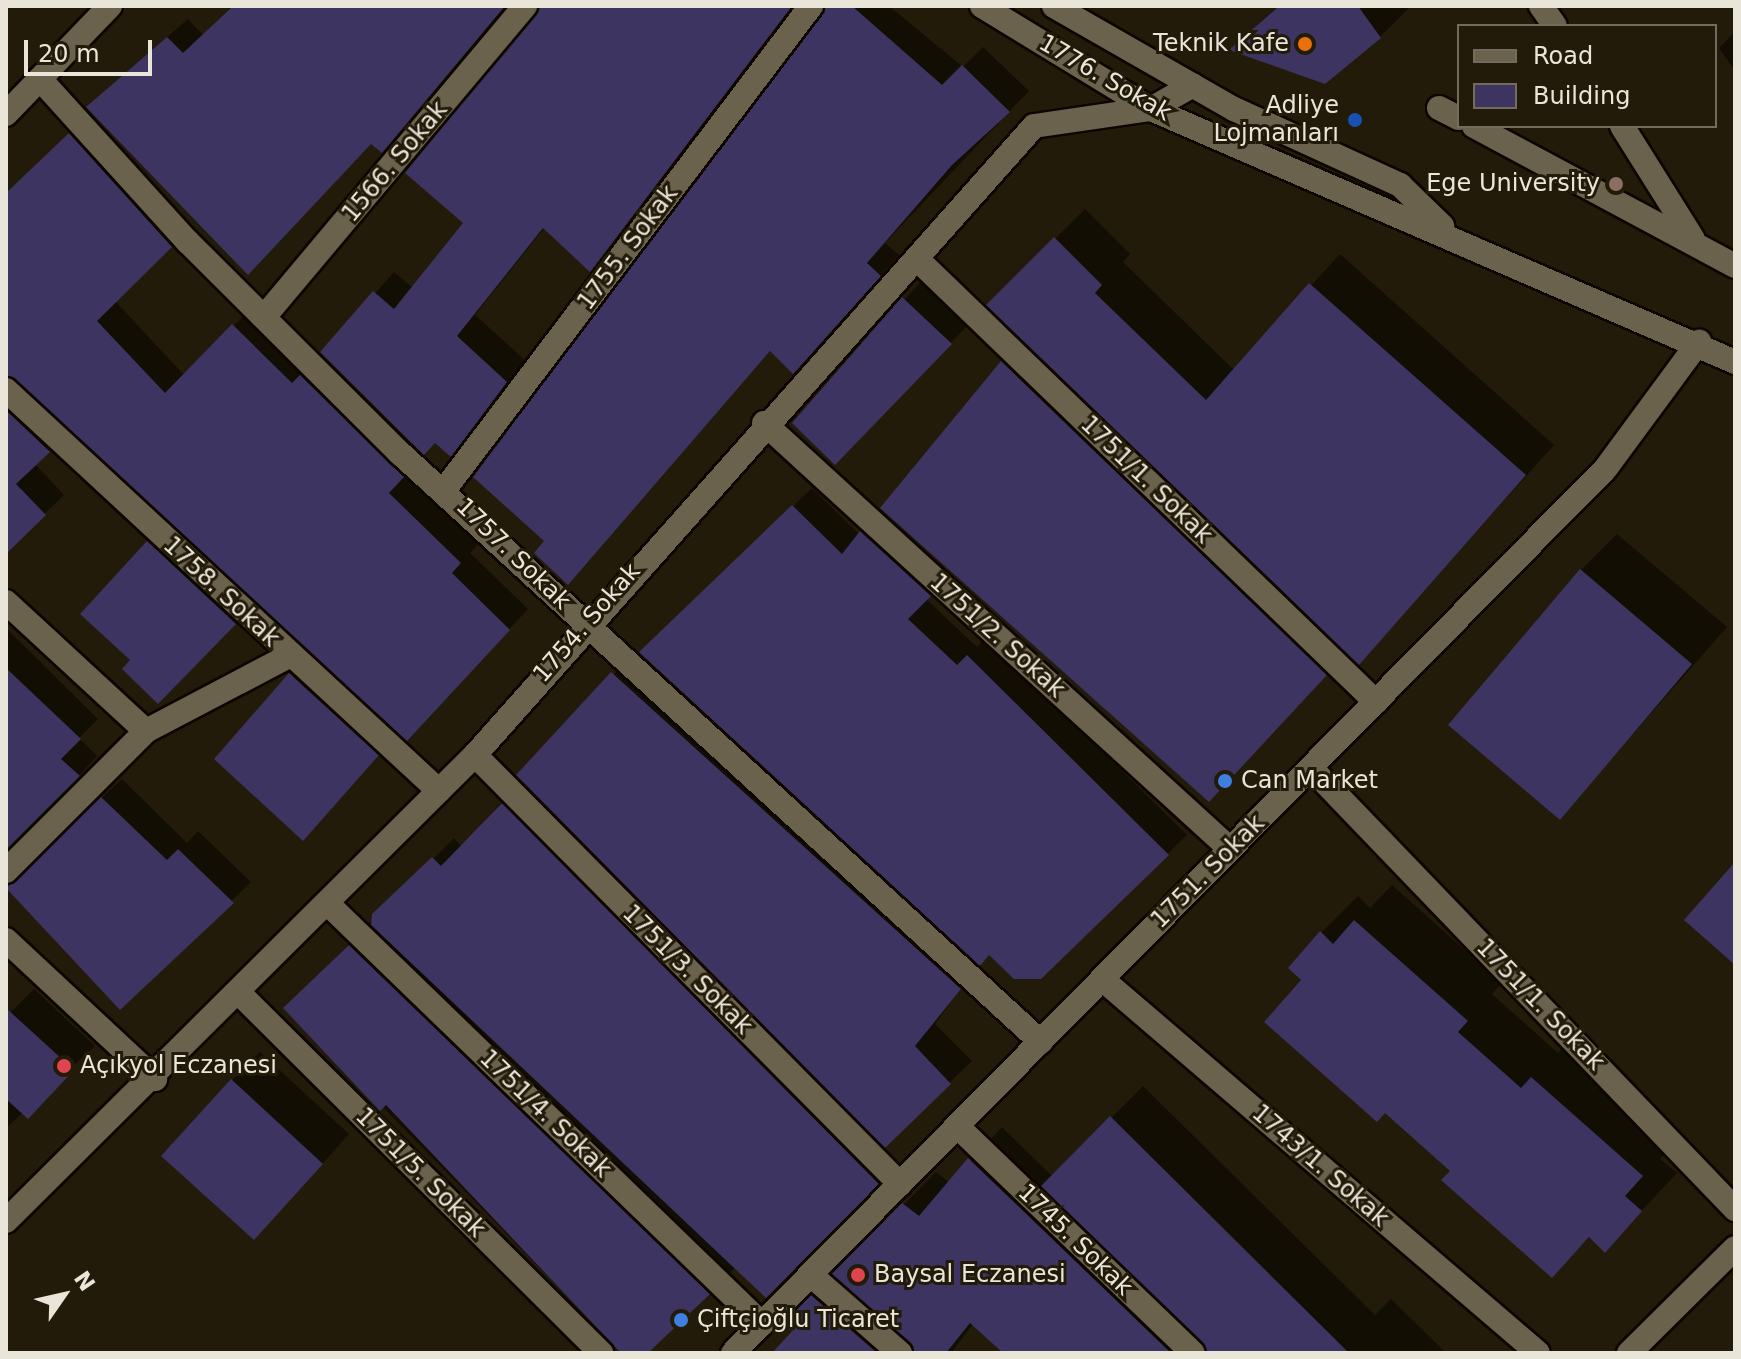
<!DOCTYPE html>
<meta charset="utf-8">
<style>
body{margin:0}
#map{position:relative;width:1741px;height:1359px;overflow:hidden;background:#231b09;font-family:"DejaVu Sans",sans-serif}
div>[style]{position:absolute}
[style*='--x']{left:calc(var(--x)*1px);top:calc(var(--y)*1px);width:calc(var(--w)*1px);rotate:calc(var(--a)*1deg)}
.shadow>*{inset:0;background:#0007}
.building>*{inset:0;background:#3d3462}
.roads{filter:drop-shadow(2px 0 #0d0600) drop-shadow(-2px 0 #0d0600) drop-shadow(0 2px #0d0600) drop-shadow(0 -2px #0d0600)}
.minor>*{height:24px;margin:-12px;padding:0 12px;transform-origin:12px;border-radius:12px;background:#6b624e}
.dots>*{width:22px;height:22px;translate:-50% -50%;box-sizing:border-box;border:4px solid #231b09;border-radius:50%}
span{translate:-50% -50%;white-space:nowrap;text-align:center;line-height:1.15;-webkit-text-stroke:6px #231b09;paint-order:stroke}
.poi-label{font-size:24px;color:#eae5d9}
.right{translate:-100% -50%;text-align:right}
.left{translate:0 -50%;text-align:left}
.street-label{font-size:24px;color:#eae5d9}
.frame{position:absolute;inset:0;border:8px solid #eae5d9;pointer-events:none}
.legend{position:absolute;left:1457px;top:24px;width:260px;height:104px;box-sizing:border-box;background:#231b09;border:2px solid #736c5c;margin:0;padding:10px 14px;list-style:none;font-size:24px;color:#eae5d9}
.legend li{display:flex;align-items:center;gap:16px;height:40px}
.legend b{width:40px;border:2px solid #736c5c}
.north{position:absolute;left:24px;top:1255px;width:80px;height:80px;-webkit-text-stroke:6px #231b09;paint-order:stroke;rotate:56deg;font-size:22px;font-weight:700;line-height:32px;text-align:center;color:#eae5d9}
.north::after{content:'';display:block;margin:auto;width:28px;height:36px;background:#eae5d9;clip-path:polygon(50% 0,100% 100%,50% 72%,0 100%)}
.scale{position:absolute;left:24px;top:40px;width:128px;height:36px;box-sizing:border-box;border:4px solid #eae5d9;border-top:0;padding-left:10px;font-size:24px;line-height:28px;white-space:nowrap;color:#eae5d9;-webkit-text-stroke:6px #231b09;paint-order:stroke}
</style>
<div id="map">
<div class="shadow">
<i style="clip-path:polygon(232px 6px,506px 6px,382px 151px,371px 142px,108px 88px,188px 19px,203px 35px)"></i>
<i style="clip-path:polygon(538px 6px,797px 6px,590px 270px,545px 227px,475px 315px,526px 361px,451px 454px,323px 352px,394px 272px,413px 288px,466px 222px)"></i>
<i style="clip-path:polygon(824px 6px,889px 6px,963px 67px,983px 47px,1029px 91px,885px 243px,899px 255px,813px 352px,771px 350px,568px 582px,547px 541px)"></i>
<i style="clip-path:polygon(1278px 6px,1406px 6px,1408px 9px,1380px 37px,1232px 49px)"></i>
<i style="clip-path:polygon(1735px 32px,1735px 71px,1719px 48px)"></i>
<i style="clip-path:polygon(89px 115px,190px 227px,115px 301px,185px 376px,252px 307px,320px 357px,421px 456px,406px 472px,479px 543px,470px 553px,528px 609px,426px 719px,68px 431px,35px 464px,64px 495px,6px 551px,6px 202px)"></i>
<i style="clip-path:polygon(1085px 209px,1130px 254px,1123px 262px,1234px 370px,1340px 254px,1554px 445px,1359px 662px,989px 305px)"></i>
<i style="clip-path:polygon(923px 279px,969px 324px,835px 462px,795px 423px)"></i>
<i style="clip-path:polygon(1022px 343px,1344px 655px,1228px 780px,882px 508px)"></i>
<i style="clip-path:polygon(812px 488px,860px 535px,881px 514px,948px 576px,926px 599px,977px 647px,987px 637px,1187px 835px,1040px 977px,990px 953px,979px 964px,935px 1024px,972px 1061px,883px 1147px,898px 1162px,766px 1296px,737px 1266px,645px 1353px,623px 1353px,286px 1008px,454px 838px,462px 847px,634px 652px,753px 760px,661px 633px)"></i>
<i style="clip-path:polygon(167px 523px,254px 603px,158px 701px,133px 660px,148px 542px)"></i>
<i style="clip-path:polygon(1617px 534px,1727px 627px,1560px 817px,1581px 570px)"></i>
<i style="clip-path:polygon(6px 628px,98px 719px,79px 738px,97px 756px,6px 856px)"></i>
<i style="clip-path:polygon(310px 655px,396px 735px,322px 819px,217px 759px)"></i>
<i style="clip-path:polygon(122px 779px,187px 843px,198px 831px,251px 882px,120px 1007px,7px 886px)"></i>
<i style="clip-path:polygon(1392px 885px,1502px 983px,1492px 994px,1558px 1053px,1569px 1042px,1677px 1139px,1660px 1159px,1677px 1173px,1605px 1250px,1591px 1236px,1552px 1275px,1453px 1171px,1304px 980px,1321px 933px,1358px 896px,1370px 908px)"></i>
<i style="clip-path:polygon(34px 989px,95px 1046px,6px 1128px,6px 1017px)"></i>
<i style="clip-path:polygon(260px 1052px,349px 1134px,282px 1209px,232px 1080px)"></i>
<i style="clip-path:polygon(1143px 1086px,1375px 1315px,1391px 1299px,1446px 1353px,1006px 1353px,973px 1324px,951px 1353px,880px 1353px,818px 1299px,874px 1353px,775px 1353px,798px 1328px,790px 1320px,936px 1172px,950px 1183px,1002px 1127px,1053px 1177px)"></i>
</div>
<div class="building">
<i style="clip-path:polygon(233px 6px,505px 6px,382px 153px,371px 144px,248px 275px,86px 107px,167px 37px,183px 53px)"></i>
<i style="clip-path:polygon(540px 6px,792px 6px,590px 272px,543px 228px,457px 336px,507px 382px,451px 457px,435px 443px,424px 455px,320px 352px,373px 291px,394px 309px,463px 223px,405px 173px)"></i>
<i style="clip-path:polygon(826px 6px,852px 6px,942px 85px,962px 65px,1010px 112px,952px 165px,867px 263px,881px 276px,793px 374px,770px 351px,568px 585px,534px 553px,544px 541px,473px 477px)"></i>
<i style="clip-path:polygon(1279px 6px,1358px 6px,1381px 38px,1325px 84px,1229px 50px)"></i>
<i style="clip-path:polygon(69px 133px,172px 247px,97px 321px,165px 393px,232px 324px,292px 383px,300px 375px,404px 477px,389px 493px,461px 563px,452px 573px,510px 630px,407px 741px,6px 375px,6px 193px)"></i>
<i style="clip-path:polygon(1054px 237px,1102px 285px,1095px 293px,1206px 400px,1309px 283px,1526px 475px,1359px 665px,986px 305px)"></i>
<i style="clip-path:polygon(902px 297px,952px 344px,835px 465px,792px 423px)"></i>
<i style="clip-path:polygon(1001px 361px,1327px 675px,1209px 802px,880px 508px)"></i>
<i style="clip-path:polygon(6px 410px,50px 452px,16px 484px,46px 515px,6px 554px)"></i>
<i style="clip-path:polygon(792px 505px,842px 554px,860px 531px,931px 596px,908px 619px,957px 665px,967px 655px,1169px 855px,1041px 979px,1014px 979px,989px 955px,980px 966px,639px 652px)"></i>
<i style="clip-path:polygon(147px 541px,236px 624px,158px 704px,122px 669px,130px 660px,80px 614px)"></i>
<i style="clip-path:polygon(1580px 569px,1692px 664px,1560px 820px,1448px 725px)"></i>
<i style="clip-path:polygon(6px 668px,81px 739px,61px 759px,80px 776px,6px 850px)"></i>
<i style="clip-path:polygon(611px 672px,961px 989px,915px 1046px,951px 1084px,885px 1148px,516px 775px)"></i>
<i style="clip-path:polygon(289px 673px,379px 755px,303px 841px,214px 759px)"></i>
<i style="clip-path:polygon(101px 797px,167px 860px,178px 849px,234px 903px,120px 1010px,6px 888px)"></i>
<i style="clip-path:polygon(502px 803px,879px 1184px,766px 1298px,371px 925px,372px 914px,432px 857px,441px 866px)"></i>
<i style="clip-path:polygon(1735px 862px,1735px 965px,1684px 920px)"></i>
<i style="clip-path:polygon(1354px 920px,1468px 1021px,1458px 1032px,1521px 1088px,1531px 1077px,1643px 1176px,1625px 1196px,1642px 1211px,1605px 1253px,1589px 1237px,1552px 1278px,1441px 1180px,1450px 1171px,1385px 1113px,1377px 1122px,1264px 1022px,1301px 980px,1288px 968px,1320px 931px,1333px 944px)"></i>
<i style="clip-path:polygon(349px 945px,710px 1294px,648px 1353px,621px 1353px,386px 1105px,380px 1111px,283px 1008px)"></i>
<i style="clip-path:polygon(6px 1008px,74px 1070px,28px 1119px,6px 1099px)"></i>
<i style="clip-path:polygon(231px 1079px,323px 1164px,254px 1240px,161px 1156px)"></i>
<i style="clip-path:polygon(1110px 1116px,1349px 1353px,1208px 1353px,1041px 1186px)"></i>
<i style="clip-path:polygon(968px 1158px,1171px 1353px,1003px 1353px,970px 1323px,946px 1353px,915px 1353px,832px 1274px,902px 1203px,919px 1216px)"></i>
<i style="clip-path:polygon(811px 1295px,877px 1353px,772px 1353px,795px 1328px,787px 1320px)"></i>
</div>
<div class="roads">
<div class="minor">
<i style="--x:982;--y:6;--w:198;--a:31.4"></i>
<i style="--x:1151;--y:109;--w:636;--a:23.42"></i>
<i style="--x:1054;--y:6;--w:207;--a:29.8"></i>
<i style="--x:1234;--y:109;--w:183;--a:24.6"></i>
<i style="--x:1400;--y:185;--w:59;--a:44.3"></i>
<i style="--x:1541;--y:6;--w:24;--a:55"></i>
<i style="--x:40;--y:79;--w:220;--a:47.8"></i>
<i style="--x:188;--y:242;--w:301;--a:44.9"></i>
<i style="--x:401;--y:454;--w:869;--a:42.58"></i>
<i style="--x:1439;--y:108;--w:22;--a:27"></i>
<i style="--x:6;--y:114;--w:150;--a:-46.1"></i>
<i style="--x:1474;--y:126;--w:296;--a:28.2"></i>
<i style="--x:1622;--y:126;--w:133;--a:57.9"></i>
<i style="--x:917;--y:259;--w:638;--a:43.98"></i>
<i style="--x:264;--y:317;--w:406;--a:-50"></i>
<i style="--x:6;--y:390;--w:590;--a:42.8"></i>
<i style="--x:764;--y:423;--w:631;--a:42.43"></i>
<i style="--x:445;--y:489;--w:606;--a:-52.85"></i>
<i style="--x:6;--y:602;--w:190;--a:42.7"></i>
<i style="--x:475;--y:755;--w:604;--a:45.27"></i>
<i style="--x:1311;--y:768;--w:612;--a:46.13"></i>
<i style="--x:6;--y:871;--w:198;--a:-45"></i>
<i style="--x:146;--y:731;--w:161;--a:-27.7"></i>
<i style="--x:328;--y:904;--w:604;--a:44.06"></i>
<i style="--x:6;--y:940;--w:204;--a:43"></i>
<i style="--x:1102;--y:979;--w:574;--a:40.62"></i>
<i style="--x:239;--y:993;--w:511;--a:44.84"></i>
<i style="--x:957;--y:1126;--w:327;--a:43.9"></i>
<i style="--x:6;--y:1221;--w:661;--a:-44.82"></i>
<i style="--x:475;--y:755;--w:841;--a:-48.37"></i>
<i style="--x:1034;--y:126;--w:118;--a:-8.3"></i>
<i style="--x:1151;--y:109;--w:48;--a:-29.7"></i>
<i style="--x:812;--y:1276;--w:117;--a:41.2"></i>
<i style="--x:733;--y:1353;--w:1243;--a:-45.39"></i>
<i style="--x:1606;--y:468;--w:157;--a:-53.6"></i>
<i style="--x:1629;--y:1353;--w:149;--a:-44.7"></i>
</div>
</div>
<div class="dots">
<i style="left:1305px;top:44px;background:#e8710a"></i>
<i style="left:1355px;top:120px;background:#1a4fb4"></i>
<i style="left:1616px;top:184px;background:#8d6e63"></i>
<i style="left:1225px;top:781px;background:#3f7fe0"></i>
<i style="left:64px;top:1066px;background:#e0444e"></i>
<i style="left:858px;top:1275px;background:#e0444e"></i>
<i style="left:681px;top:1320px;background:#3f7fe0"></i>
</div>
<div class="poi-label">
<span class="right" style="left:1289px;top:44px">Teknik Kafe</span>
<span class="right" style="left:1339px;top:120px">Adliye<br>Lojmanları</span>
<span class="right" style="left:1600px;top:184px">Ege University</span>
<span class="left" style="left:1241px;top:781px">Can Market</span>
<span class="left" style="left:80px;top:1066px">Açıkyol Eczanesi</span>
<span class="left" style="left:874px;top:1275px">Baysal Eczanesi</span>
<span class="left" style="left:697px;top:1320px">Çiftçioğlu Ticaret</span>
</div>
<div class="street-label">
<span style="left:1105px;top:78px;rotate:30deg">1776. Sokak</span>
<span style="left:395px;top:162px;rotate:-50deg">1566. Sokak</span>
<span style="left:628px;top:248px;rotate:-53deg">1755. Sokak</span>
<span style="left:1146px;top:480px;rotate:44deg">1751/1. Sokak</span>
<span style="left:513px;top:554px;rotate:44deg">1757. Sokak</span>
<span style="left:221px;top:592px;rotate:43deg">1758. Sokak</span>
<span style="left:587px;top:623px;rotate:-49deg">1754. Sokak</span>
<span style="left:997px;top:636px;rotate:42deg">1751/2. Sokak</span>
<span style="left:1208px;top:872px;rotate:-45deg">1751. Sokak</span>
<span style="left:687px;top:970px;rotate:45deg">1751/3. Sokak</span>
<span style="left:1540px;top:1005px;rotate:46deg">1751/1. Sokak</span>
<span style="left:545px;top:1114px;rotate:44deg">1751/4. Sokak</span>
<span style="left:1320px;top:1166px;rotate:41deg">1743/1. Sokak</span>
<span style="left:420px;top:1173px;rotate:45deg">1751/5. Sokak</span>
<span style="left:1075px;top:1240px;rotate:44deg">1745. Sokak</span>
</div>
<div class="frame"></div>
<ul class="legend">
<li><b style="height:10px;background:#6b624e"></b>Road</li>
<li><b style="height:22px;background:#3d3462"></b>Building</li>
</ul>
<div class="north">N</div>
<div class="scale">20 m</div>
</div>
